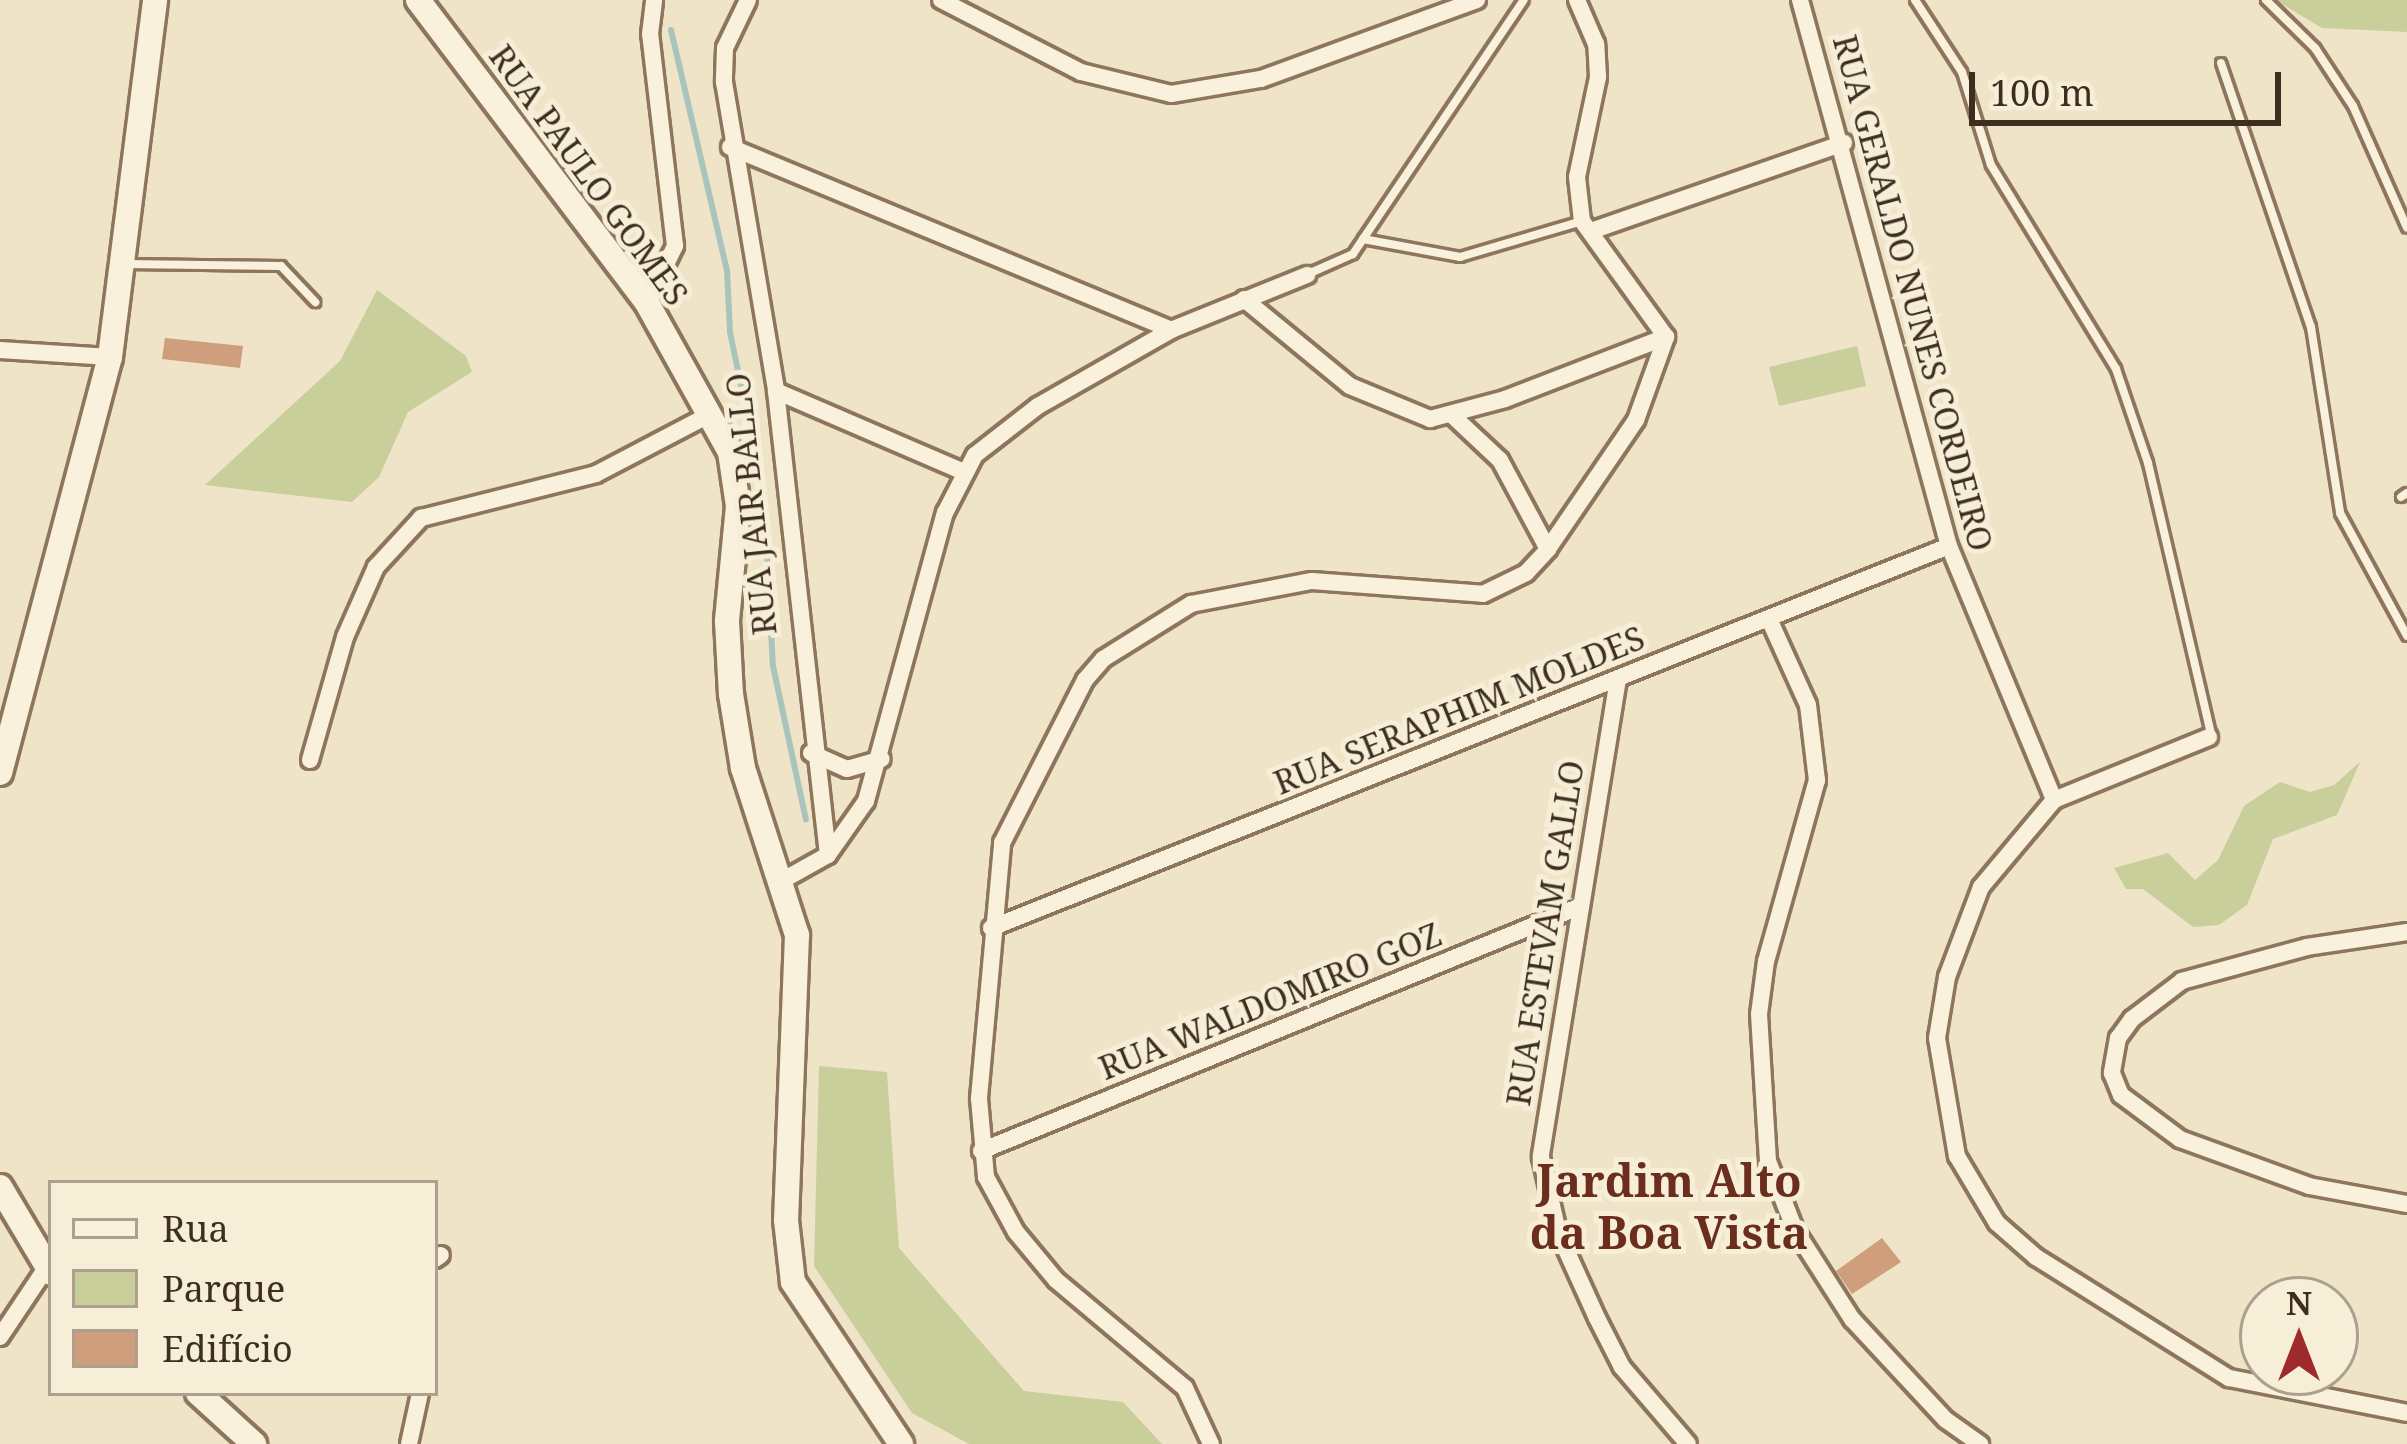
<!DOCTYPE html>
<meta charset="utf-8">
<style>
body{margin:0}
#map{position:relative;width:2407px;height:1444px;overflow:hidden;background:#f0e4c8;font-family:"Noto Serif",serif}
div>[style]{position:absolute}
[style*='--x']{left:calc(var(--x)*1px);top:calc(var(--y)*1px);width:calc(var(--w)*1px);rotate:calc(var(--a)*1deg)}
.green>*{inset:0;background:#c9cf9b}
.stream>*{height:6px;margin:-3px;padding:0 3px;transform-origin:3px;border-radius:3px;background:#a9c4bc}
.building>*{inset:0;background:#cf9f7d}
.roads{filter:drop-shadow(3px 0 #8d765c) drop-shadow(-3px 0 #8d765c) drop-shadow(0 3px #8d765c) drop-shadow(0 -3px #8d765c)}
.lane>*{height:8px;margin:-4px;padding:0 4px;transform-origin:4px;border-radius:4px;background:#faf1dc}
.street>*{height:16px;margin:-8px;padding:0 8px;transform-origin:8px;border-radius:8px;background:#faf1dc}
.secondary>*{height:24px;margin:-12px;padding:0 12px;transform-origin:12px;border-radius:12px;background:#faf1dc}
span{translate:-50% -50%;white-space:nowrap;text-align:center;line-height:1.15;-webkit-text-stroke:10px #f7eed8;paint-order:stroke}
.street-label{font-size:33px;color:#3d2e20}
.district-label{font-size:45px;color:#6b2e1e;font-weight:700}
.legend{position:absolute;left:48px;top:1180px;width:390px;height:216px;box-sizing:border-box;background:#f7eed8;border:3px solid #ada18e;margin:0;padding:15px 21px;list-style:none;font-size:36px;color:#3d2e20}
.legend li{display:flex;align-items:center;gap:24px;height:60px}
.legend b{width:60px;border:3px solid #ada18e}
.north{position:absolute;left:2239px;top:1276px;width:120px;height:120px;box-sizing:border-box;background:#f7eed8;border:3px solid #ada18e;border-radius:50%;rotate:0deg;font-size:33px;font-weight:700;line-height:48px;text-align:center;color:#3d2e20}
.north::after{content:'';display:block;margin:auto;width:42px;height:54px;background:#9e2a2b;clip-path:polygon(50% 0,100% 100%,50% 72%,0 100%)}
.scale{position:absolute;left:1969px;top:72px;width:312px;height:54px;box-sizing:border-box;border:6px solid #3d2e20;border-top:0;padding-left:15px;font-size:36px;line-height:42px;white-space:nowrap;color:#3d2e20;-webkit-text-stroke:9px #f7eed8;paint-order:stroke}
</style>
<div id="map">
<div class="green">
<i style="clip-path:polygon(2275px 0,2407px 0,2407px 32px,2322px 28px)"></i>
<i style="clip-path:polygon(377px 290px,466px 356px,472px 372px,408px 412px,379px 477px,352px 502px,205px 485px,340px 361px)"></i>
<i style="clip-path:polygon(1857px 346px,1866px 386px,1779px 406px,1769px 367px)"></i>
<i style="clip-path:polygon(2360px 762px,2337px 815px,2273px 839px,2247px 905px,2219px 925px,2193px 927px,2143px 889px,2126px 889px,2114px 868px,2168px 853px,2195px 880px,2218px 860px,2244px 806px,2280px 782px,2310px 792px,2334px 785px)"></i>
<i style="clip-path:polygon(819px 1066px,887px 1072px,899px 1248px,1024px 1391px,1123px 1402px,1162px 1444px,969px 1444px,912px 1413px,814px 1266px)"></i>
</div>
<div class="stream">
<i style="--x:671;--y:30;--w:246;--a:76.9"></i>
<i style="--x:727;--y:270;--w:62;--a:87.2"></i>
<i style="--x:730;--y:332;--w:167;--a:78.3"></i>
<i style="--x:764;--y:496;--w:170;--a:87"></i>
<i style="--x:773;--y:666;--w:157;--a:77.9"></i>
</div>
<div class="building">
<i style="clip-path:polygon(165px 338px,243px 346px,240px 368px,162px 359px)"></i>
<i style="clip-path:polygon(1882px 1238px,1901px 1262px,1852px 1294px,1836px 1271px)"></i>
</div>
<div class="roads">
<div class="lane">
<i style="--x:1915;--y:0;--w:86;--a:56.9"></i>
<i style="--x:1962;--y:72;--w:97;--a:72.7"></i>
<i style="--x:1991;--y:165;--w:239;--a:58.5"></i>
<i style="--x:2116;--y:369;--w:99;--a:71.2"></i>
<i style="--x:2148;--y:463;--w:278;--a:76.9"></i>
<i style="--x:2266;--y:0;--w:69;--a:44.4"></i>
<i style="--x:2315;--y:48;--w:69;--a:56.8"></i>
<i style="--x:2353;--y:106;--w:133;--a:66.1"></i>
<i style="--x:2221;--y:63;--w:279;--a:71.2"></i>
<i style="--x:2311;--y:327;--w:188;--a:81.1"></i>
<i style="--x:2340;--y:513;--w:140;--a:61.4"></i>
<i style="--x:1363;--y:239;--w:99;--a:10.5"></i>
<i style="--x:1460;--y:257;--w:127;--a:-16.4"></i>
<i style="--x:124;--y:264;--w:157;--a:0.7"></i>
<i style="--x:281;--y:266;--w:50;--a:46.6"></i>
<i style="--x:1308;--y:274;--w:49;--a:-24"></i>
<i style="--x:1353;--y:254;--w:306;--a:-56.1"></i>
<i style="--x:2401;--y:497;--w:7;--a:-34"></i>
</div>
<div class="street">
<i style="--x:748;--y:0;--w:53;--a:115.6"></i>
<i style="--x:725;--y:48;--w:34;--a:92"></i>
<i style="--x:724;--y:82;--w:313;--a:80.4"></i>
<i style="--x:776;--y:391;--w:467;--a:83.6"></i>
<i style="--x:941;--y:0;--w:157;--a:27.2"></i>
<i style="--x:1081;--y:72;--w:93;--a:13.7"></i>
<i style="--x:1171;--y:94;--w:91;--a:-9.5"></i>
<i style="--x:1261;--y:79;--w:230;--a:-20.1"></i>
<i style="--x:1800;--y:0;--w:566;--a:74.74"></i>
<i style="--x:1949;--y:546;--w:275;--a:67.5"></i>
<i style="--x:730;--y:147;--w:477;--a:22.5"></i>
<i style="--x:1591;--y:231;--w:268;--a:-19.2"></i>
<i style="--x:1244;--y:299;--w:137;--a:39.4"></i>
<i style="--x:1350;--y:386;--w:87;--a:22.4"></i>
<i style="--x:1430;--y:419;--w:78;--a:-14.9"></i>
<i style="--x:1505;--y:399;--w:173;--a:-21.1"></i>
<i style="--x:647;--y:303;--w:64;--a:-63.8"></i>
<i style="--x:675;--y:246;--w:213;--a:-96.7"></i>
<i style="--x:650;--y:34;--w:34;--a:-83"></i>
<i style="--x:0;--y:350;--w:110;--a:3.6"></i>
<i style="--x:776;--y:391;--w:202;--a:23.3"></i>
<i style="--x:1454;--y:417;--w:63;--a:43.1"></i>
<i style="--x:1500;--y:460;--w:101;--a:61.7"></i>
<i style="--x:1769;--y:619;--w:94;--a:65.6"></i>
<i style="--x:1808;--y:705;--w:76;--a:83.2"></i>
<i style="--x:1817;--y:780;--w:188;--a:105.7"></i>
<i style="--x:1766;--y:961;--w:53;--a:97.5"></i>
<i style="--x:1759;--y:1014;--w:147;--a:86.5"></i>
<i style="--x:1768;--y:1161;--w:74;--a:68.6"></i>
<i style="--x:1795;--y:1230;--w:106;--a:57.4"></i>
<i style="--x:1852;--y:1319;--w:138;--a:47.1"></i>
<i style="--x:1946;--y:1420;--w:42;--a:35.2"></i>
<i style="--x:1618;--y:679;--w:484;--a:99.2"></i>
<i style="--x:1541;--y:1157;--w:77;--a:77.2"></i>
<i style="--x:1558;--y:1232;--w:94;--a:65.6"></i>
<i style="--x:1597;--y:1318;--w:55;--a:63"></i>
<i style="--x:1622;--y:1367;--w:101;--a:49.4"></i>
<i style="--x:2209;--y:737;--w:167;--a:157.9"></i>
<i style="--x:2054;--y:800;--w:114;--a:130"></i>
<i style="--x:1981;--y:887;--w:96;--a:110.7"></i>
<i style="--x:1947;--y:977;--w:62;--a:99.3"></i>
<i style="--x:1937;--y:1038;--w:120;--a:80.4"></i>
<i style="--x:1957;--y:1156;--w:78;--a:59.2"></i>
<i style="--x:1997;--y:1223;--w:52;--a:41.1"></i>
<i style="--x:2036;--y:1257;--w:228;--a:32.1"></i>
<i style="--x:2229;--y:1378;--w:181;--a:11.1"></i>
<i style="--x:811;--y:753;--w:39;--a:24"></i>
<i style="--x:847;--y:769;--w:36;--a:-16"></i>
<i style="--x:310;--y:760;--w:128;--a:-74.1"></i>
<i style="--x:345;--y:637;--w:77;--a:-66.1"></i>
<i style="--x:376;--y:567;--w:67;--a:-47.4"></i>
<i style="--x:421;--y:518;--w:180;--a:-14.1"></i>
<i style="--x:596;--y:474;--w:127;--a:-27.6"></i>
<i style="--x:785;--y:879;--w:49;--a:-29.2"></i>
<i style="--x:828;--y:855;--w:66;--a:-54.9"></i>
<i style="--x:866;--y:801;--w:299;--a:-74.7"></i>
<i style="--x:945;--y:513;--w:65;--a:-62.7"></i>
<i style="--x:975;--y:455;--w:80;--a:-37.9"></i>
<i style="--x:1038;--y:406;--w:153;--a:-29.7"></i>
<i style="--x:1171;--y:330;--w:147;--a:-22"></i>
<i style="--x:991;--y:928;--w:1031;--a:-21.74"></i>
<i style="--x:2407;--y:932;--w:101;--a:171.5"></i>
<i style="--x:2307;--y:947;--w:130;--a:164.8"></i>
<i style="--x:2182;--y:981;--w:63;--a:142.8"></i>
<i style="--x:2132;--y:1019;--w:24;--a:126"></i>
<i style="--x:2118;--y:1038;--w:36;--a:100"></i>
<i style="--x:2112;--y:1073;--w:24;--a:68"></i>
<i style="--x:2121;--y:1095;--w:74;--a:36.7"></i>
<i style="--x:2180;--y:1139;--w:137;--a:20"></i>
<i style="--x:2309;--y:1186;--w:100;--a:10.4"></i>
<i style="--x:981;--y:1151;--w:648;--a:-22.21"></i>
<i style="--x:435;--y:1259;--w:7;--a:-34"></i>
<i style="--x:0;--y:1337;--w:83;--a:-56.3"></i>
<i style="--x:409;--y:1444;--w:52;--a:-77.8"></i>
<i style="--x:1211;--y:1444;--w:62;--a:-114.9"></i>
<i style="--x:1185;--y:1388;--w:168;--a:-140.1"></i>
<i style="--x:1056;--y:1280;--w:62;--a:-129.8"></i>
<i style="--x:1016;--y:1232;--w:63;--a:-118.6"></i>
<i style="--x:986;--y:1177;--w:79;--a:-95.1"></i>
<i style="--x:979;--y:1098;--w:256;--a:-84.8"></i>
<i style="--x:1002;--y:843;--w:183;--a:-63"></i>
<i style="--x:1085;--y:680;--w:28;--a:-49"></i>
<i style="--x:1103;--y:659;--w:104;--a:-32"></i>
<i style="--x:1191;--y:604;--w:123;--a:-10.8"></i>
<i style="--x:1312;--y:581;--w:171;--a:4.3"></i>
<i style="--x:1483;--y:594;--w:48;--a:-26"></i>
<i style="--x:1526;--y:573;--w:33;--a:-47"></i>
<i style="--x:1548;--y:549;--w:156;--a:-55.7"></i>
<i style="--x:1636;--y:420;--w:88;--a:-70.1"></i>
<i style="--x:1666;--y:337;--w:143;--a:-125.9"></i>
<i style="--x:1582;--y:221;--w:44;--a:-96.5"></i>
<i style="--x:1577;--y:177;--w:102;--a:-78.1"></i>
<i style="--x:1598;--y:77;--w:33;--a:-93"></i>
<i style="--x:1596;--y:44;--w:48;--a:-113.4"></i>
</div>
<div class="secondary">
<i style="--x:418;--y:0;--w:380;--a:52.9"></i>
<i style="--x:647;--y:303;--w:171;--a:60.9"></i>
<i style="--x:730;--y:452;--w:55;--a:81.6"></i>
<i style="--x:738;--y:506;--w:116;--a:95.5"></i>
<i style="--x:727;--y:621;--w:73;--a:86.9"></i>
<i style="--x:731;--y:694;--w:75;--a:80.8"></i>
<i style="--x:743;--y:768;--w:176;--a:72.1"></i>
<i style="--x:797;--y:935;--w:285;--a:92.2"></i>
<i style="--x:786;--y:1220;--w:62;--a:83.6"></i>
<i style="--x:793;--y:1282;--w:195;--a:56.3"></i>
<i style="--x:0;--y:773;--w:430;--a:-75.2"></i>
<i style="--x:110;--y:357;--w:360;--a:-82.8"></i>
<i style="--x:0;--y:1187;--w:100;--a:59.3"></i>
<i style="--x:198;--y:1393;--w:76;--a:42.3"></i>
</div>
</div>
<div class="street-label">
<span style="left:589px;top:175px;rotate:54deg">RUA PAULO GOMES</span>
<span style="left:1913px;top:293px;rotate:75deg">RUA GERALDO NUNES CORDEIRO</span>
<span style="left:751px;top:504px;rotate:-96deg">RUA JAIR BALLO</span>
<span style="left:1459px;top:710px;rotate:-22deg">RUA SERAPHIM MOLDES</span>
<span style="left:1545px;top:933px;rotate:-81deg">RUA ESTEVAM GALLO</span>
<span style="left:1270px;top:1001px;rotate:-22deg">RUA WALDOMIRO GOZ</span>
</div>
<div class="district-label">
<span style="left:1669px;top:1206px">Jardim Alto<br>da Boa Vista</span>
</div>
<ul class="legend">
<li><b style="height:15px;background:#faf1dc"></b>Rua</li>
<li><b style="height:33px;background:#c9cf9b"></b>Parque</li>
<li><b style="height:33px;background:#cf9f7d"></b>Edifício</li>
</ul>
<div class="north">N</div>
<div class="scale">100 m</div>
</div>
